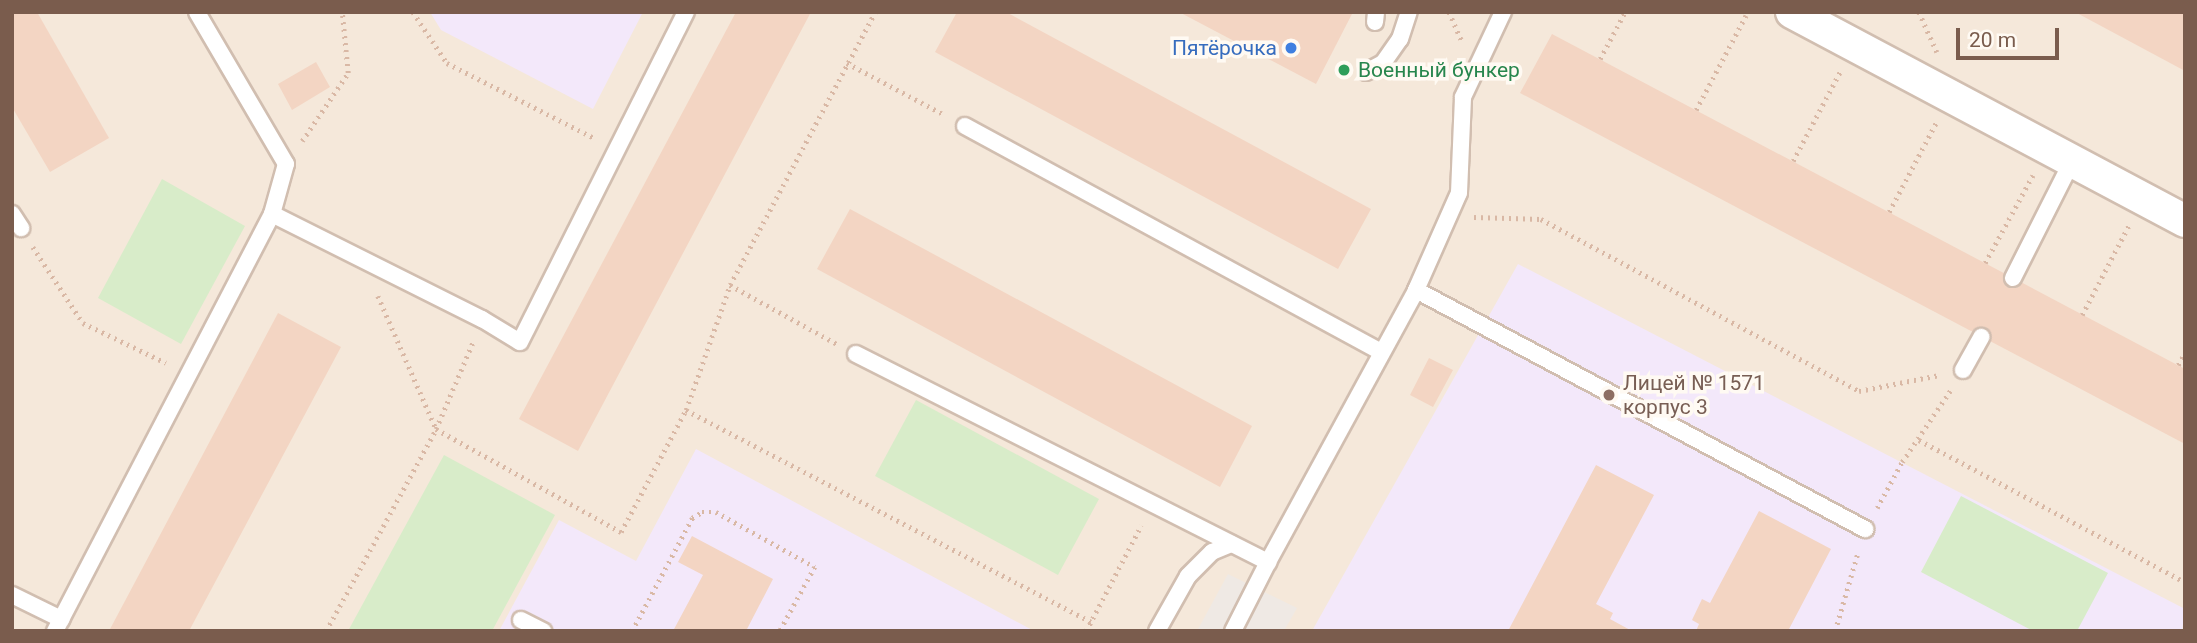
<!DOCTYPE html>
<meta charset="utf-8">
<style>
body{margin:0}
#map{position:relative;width:2197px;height:643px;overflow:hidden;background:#fdf6ec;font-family:Roboto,sans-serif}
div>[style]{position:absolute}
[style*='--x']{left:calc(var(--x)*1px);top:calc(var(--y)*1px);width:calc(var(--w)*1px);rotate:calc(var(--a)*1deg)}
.residential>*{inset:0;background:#f5e8da}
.industrial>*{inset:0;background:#efe9e4}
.education>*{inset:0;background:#f3e8fa}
.green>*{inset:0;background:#d8ecc9}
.building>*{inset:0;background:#f3d5c3}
.path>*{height:4.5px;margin-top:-2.25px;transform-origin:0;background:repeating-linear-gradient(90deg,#d9b8a5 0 2px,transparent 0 7px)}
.roads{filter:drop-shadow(2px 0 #d1beb0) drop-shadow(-2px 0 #d1beb0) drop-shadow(0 2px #d1beb0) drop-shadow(0 -2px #d1beb0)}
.service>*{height:16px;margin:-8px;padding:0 8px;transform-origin:8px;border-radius:8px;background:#fff}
.minor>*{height:32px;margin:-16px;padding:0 16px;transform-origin:16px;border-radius:16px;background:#fff}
.dots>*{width:19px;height:19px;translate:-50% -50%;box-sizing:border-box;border:4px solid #fffaf3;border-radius:50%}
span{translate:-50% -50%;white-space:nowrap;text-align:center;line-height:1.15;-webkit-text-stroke:7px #fffaf3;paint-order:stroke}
.shop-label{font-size:21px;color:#366cbe}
.right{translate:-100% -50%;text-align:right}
.leisure-label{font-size:21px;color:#27864d}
.left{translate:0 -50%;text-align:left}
.education-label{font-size:21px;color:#785e54}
.frame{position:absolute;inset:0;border:14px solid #7a5c4d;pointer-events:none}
.scale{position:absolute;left:1956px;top:28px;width:103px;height:32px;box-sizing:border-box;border:4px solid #7a5c4d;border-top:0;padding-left:9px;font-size:21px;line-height:24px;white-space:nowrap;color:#7a5c4d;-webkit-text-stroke:5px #fffaf3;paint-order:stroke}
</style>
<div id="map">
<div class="residential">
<i style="clip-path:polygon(12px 12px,2185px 12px,2185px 631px,12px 631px)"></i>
</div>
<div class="industrial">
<i style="clip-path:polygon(1228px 574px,1297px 608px,1284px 631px,1197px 631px)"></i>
</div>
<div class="education">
<i style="clip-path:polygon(430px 12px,643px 12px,593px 109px,441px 30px)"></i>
<i style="clip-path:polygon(1518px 264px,2185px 609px,2182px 631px,1312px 631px)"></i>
<i style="clip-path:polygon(696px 449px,1034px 631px,499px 631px,559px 520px,636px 561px)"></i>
</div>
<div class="green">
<i style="clip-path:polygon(162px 179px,245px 226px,181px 344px,98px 298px)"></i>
<i style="clip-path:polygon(916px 400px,1099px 499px,1058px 575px,875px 476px)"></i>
<i style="clip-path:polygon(444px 455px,555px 515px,492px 631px,348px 631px)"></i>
<i style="clip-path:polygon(1961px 496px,2108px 573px,2077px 631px,2033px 631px,1921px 572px)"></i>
</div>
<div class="building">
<i style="clip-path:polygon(12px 12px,37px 12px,109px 138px,50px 172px,12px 107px)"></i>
<i style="clip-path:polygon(736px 12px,811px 12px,578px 451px,519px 419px)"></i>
<i style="clip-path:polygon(957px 12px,1006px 12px,1371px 209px,1338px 269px,935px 52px)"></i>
<i style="clip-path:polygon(1179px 12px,1353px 12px,1316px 84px)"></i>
<i style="clip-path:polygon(2075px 12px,2185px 12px,2185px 71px)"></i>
<i style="clip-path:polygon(1552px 34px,2185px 369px,2185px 444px,1520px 93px)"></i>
<i style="clip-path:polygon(316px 62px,330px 87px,292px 110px,278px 84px)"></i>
<i style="clip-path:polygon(850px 209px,1252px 426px,1220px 487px,817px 269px)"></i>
<i style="clip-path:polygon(278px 313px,341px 347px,189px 631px,109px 631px)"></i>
<i style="clip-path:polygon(1429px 358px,1453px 370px,1433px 407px,1410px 395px)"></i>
<i style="clip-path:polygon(1596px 465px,1654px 495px,1596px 604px,1613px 613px,1610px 619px,1632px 631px,1508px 631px)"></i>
<i style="clip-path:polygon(1759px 511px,1831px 549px,1788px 631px,1696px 631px,1699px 624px,1692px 620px,1702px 599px,1710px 603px)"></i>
<i style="clip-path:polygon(692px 536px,773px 579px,746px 631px,673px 631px,703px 575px,678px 562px)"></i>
</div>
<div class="path">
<i style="--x:413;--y:12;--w:61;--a:56.3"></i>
<i style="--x:447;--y:63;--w:165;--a:27"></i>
<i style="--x:1449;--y:12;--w:32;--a:66"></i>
<i style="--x:1919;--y:12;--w:44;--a:65.8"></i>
<i style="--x:1600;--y:59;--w:53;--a:-62"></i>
<i style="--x:847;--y:63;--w:109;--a:28"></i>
<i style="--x:1696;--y:110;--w:107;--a:-62.2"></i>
<i style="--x:302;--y:141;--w:82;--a:-55.9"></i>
<i style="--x:348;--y:73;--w:61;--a:-95.6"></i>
<i style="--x:1793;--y:161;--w:101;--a:-62.2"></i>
<i style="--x:1889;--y:212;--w:101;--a:-62.2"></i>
<i style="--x:1474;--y:217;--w:67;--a:1.7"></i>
<i style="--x:1541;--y:219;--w:362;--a:28.4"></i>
<i style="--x:1859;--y:391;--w:82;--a:-11.3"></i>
<i style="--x:33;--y:247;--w:91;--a:56.7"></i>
<i style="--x:83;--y:323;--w:92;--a:25.7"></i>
<i style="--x:1985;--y:263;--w:100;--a:-61.4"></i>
<i style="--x:730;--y:285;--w:122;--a:28.9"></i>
<i style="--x:378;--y:296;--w:145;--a:66.4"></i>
<i style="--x:436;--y:429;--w:212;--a:29.1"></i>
<i style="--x:621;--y:532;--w:138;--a:-62"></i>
<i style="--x:686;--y:410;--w:133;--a:-70.6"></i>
<i style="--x:730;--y:285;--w:309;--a:-62"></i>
<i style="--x:2082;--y:315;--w:102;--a:-62.4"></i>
<i style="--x:2178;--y:365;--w:14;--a:-60"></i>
<i style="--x:686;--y:410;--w:457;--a:27.6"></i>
<i style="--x:1919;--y:440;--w:302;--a:28.1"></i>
<i style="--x:1877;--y:508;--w:52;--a:-61.5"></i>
<i style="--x:1902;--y:462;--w:86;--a:-55.9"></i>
<i style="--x:326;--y:631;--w:230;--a:-61.4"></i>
<i style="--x:436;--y:429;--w:95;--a:-67"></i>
<i style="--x:632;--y:631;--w:128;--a:-62"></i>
<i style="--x:692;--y:518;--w:12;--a:-31"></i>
<i style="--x:702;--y:512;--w:14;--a:0"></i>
<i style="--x:716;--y:512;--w:113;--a:29.1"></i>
<i style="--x:815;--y:567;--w:73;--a:118.7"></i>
<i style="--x:1086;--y:631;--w:119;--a:-62.4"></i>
<i style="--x:1835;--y:631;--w:82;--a:-73.8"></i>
</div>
<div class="roads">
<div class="service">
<i style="--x:1375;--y:22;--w:10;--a:-84"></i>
<i style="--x:1366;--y:72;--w:19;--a:-28"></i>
<i style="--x:1383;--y:63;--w:29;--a:-55"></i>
<i style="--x:1400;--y:39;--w:28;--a:-72"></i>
<i style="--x:965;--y:126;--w:474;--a:28.5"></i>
<i style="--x:12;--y:214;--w:17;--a:57"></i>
<i style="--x:272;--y:214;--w:235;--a:26.6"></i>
<i style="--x:482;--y:319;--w:44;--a:31.2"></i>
<i style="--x:520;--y:342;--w:369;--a:-63.3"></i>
<i style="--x:2013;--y:278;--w:131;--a:-63.2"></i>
<i style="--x:1416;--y:290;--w:509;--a:28.03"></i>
<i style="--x:856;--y:354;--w:462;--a:26.8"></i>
<i style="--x:1268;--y:562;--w:310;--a:-61.4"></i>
<i style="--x:1416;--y:290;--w:106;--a:-66.1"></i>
<i style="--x:1459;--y:193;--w:96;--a:-87.6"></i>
<i style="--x:1463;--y:97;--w:94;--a:-64.8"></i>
<i style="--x:1963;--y:370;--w:38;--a:-61"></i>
<i style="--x:12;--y:595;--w:55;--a:26.1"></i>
<i style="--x:521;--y:620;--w:25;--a:27"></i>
<i style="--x:55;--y:631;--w:470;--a:-62.5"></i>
<i style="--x:272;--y:214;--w:52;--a:-74.4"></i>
<i style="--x:286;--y:164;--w:176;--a:-120.4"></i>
<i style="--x:1157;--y:631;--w:63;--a:-60.6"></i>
<i style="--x:1188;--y:576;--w:34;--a:-45"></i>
<i style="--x:1212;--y:552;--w:21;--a:-23"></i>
<i style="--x:1233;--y:631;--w:77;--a:-63.1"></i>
</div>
<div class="minor">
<i style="--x:1792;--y:12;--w:445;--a:28"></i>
</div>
</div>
<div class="dots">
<i style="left:1291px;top:48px;background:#3f7fe0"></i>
<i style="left:1344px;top:70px;background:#2e9e5b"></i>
<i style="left:1609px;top:395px;background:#8d6e63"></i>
</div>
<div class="shop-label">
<span class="right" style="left:1277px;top:48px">Пятёрочка</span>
</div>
<div class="leisure-label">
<span class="left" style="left:1358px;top:70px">Военный бункер</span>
</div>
<div class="education-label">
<span class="left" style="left:1623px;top:395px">Лицей № 1571<br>корпус 3</span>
</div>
<div class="frame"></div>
<div class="scale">20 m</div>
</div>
